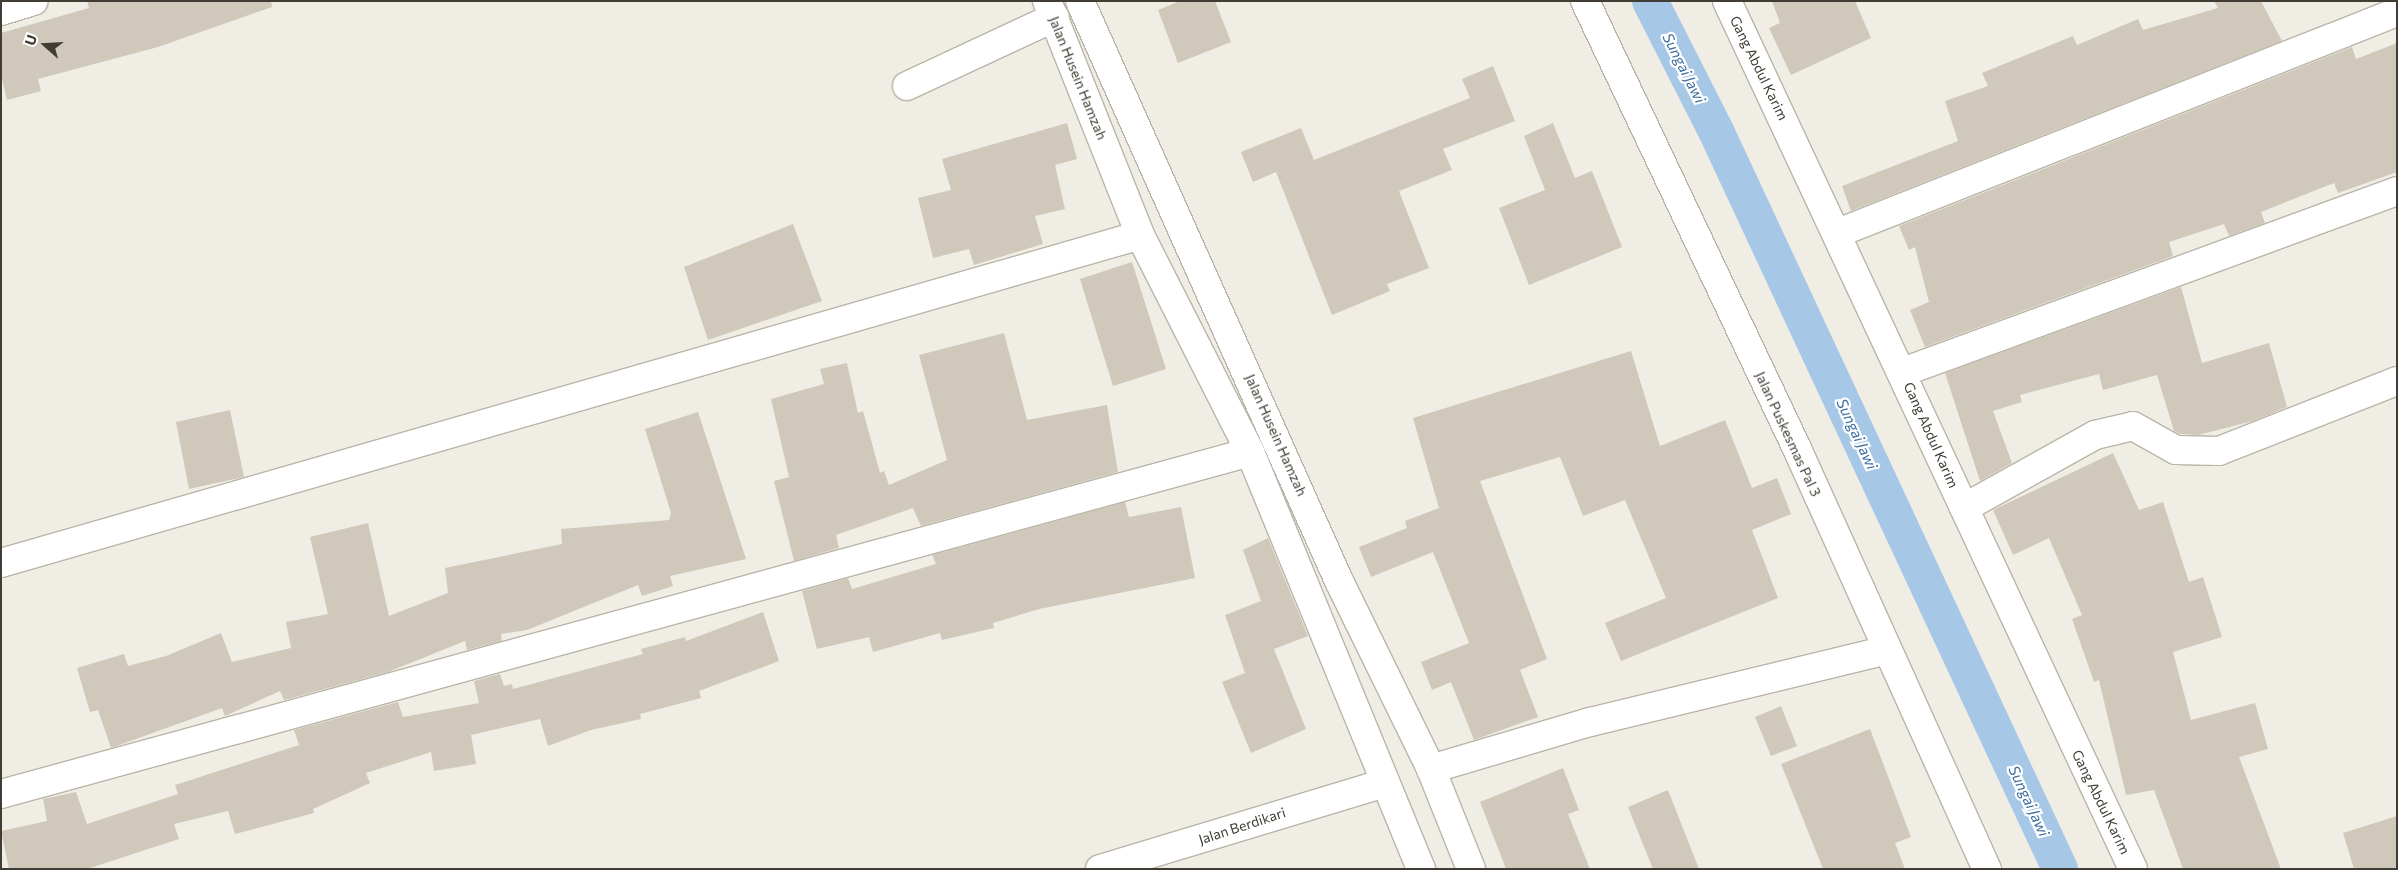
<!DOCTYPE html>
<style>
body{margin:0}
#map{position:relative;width:2398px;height:870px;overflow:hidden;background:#efede4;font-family:Commissioner,sans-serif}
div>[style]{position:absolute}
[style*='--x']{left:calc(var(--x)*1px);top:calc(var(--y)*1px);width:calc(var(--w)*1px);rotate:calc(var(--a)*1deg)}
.canal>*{height:36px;margin:-18px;padding:0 18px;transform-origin:18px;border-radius:18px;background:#a6c7e6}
.building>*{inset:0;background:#d0c9bb}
.roads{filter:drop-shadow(1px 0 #bab5a8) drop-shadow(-1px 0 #bab5a8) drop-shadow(0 1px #bab5a8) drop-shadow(0 -1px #bab5a8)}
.minor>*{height:28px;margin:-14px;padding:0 14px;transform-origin:14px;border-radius:14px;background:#fff}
.tertiary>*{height:28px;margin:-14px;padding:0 14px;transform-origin:14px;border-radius:14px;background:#fff}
span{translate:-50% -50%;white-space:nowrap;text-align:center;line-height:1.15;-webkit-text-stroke:4.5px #fff;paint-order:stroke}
.street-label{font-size:14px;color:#413d34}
.water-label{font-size:15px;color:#3b6d9f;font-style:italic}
.frame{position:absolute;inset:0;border:2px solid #413d34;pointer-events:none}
.north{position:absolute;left:20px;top:20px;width:50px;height:50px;-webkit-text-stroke:4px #fff;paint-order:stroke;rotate:289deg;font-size:14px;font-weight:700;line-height:20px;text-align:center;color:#413d34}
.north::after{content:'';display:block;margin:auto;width:18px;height:22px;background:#413d34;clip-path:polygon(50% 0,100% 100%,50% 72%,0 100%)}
</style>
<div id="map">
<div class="canal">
<i style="--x:1650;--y:1;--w:146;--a:63.1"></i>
<i style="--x:1716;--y:131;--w:814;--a:65.01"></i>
</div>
<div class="building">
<i style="clip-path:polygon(87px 1px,271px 1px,272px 7px,158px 47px,38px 79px,41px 91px,7px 100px,1px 75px,1px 33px,89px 8px)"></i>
<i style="clip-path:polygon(1180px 1px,1215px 1px,1231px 42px,1178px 63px,1158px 10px)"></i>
<i style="clip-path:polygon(1772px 1px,1855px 1px,1871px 38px,1791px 75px,1769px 28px,1780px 23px)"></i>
<i style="clip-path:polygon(2214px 1px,2261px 1px,2282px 41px,1851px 211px,1842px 186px,1958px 141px,1945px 101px,1988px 86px,1982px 73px,2073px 36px,2077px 45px,2138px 19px,2143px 30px,2218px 8px)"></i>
<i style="clip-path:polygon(2397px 43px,2397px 172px,2338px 193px,2334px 183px,2261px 212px,2265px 223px,2229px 236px,2224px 224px,2169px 242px,2173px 256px,1925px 347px,1910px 310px,1929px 302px,1915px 247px,1909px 250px,1899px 226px,2352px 47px,2356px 59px)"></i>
<i style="clip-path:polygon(1493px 66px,1515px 121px,1443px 149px,1452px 170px,1399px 191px,1429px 268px,1387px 284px,1390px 291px,1332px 315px,1276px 172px,1253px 182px,1241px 152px,1301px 128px,1314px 160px,1470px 98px,1462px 79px)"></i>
<i style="clip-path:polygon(1067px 123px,1077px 159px,1055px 165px,1065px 209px,1035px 216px,1043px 244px,974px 265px,969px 249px,933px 258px,918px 198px,951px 190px,942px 159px)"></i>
<i style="clip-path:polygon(1553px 123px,1575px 178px,1592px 171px,1622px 247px,1529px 285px,1499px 208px,1545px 190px,1524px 136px)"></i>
<i style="clip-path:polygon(793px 224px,822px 301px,708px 340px,684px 267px)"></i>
<i style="clip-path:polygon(1132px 262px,1166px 369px,1113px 386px,1080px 279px)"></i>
<i style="clip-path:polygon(2181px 287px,2202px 363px,2269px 343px,2287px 407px,2253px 421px,2198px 435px,2180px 434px,2174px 431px,2157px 375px,2103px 390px,2099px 374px,2020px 395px,2022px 402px,1993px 411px,2012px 463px,1980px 481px,1945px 373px)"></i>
<i style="clip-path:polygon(1004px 333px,1027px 420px,1107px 405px,1118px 472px,921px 526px,913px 508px,836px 535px,839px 548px,794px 561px,774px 481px,789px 477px,771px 399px,824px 384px,820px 369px,847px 363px,858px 413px,863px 411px,880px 473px,884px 471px,889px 485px,947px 460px,919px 355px)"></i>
<i style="clip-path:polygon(1631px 351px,1660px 446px,1725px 420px,1752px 488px,1777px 478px,1791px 514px,1752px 530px,1778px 598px,1621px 661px,1605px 623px,1666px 598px,1625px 500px,1583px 516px,1560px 457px,1480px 481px,1547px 659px,1520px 670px,1538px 717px,1474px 740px,1451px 682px,1432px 690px,1421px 662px,1469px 643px,1433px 552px,1371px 577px,1359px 547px,1407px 528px,1405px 521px,1439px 508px,1413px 418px)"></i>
<i style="clip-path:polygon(230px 410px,244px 477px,189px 489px,176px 422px)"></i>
<i style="clip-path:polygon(698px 412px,746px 559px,670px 576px,673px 586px,642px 596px,638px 585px,527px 630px,501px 634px,502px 641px,467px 650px,465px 641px,388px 672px,284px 700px,280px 691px,225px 716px,222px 708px,111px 748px,98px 710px,90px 712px,77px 668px,124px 654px,128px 666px,166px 656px,221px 633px,232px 662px,291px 648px,286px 622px,328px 614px,310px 537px,368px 523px,389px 616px,448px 593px,445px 568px,562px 544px,561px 529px,669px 520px,671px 513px,645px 429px)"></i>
<i style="clip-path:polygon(2113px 453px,2139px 510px,2163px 502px,2189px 582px,2203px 577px,2222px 637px,2173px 652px,2191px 720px,2255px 703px,2268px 749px,2239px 757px,2281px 869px,2183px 869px,2154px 790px,2126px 795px,2099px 680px,2094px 682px,2072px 619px,2082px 615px,2049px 538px,2013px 555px,1993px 510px)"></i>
<i style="clip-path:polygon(1125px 502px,1129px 517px,1181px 507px,1195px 578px,1039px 609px,993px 623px,994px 628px,942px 640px,940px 633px,873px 652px,869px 637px,817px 649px,802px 591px,848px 578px,852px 589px,936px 564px,932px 555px)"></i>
<i style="clip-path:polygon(1268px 538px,1308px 636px,1274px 649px,1306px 729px,1251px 753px,1222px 682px,1245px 673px,1225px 615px,1261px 601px,1243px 550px)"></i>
<i style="clip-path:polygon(763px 612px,779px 661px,699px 691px,701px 698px,640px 714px,641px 719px,591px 730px,548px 746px,540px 719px,471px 735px,476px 764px,434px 771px,431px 752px,366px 773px,370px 783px,313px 809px,314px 813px,235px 834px,228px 811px,174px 824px,179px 839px,87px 869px,9px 869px,1px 831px,47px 821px,43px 799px,76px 792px,87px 824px,178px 794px,175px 785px,299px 745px,294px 730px,398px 702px,403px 717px,479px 703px,474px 681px,500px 674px,504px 686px,512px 684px,513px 689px,643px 654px,641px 649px,685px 637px,686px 641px)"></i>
<i style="clip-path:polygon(1781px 706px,1797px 746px,1771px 756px,1755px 717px)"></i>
<i style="clip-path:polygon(1870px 729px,1911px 837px,1895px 843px,1905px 869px,1823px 869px,1781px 764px)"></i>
<i style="clip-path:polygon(1563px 768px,1579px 810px,1568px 814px,1590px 869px,1506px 869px,1480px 802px)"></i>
<i style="clip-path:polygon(1668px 790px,1699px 869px,1653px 869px,1628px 807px)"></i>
<i style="clip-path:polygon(2397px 816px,2397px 869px,2354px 869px,2343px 833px)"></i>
</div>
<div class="roads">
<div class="minor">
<i style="--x:1585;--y:1;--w:500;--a:64.66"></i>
<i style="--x:1799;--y:453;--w:457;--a:65.7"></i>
<i style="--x:1727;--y:1;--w:958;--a:64.93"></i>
<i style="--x:1;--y:11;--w:34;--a:-17"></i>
<i style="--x:907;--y:86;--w:163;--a:-25"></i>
<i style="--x:1838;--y:233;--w:601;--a:-21.57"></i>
<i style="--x:1903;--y:372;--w:526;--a:-20.12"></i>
<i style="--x:1964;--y:508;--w:150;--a:-29.1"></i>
<i style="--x:2095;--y:435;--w:39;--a:-13"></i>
<i style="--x:2133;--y:426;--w:49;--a:29.2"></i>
<i style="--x:2176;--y:450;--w:43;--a:1.3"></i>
<i style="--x:2219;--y:451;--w:191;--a:-21.5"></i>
<i style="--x:1;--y:563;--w:1185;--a:-16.06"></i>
<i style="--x:1431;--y:769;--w:166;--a:-16.5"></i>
<i style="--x:1590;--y:722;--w:302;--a:-13.6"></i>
<i style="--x:1;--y:794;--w:1295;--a:-15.31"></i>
<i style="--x:1100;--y:869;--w:297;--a:-16.8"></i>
</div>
<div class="tertiary">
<i style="--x:1047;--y:1;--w:252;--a:68.3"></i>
<i style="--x:1140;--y:235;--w:243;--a:63.1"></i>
<i style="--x:1250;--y:452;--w:451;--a:67.7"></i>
<i style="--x:1080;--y:1;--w:635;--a:65.94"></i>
<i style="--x:1339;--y:581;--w:209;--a:63.9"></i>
<i style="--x:1431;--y:769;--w:108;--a:68.2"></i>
</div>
</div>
<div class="street-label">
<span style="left:1759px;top:68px;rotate:64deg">Gang Abdul Karim</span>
<span style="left:1078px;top:78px;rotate:68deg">Jalan Husein Hamzah</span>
<span style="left:1788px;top:434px;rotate:65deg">Jalan Puskesmas Pal 3</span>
<span style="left:1276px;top:435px;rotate:66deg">Jalan Husein Hamzah</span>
<span style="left:1931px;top:435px;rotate:66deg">Gang Abdul Karim</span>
<span style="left:2101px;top:802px;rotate:64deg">Gang Abdul Karim</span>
<span style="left:1242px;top:826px;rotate:-18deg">Jalan Berdikari</span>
</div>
<div class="water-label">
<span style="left:1684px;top:68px;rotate:63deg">Sungai Jawi</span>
<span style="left:1857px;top:434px;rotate:65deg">Sungai Jawi</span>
<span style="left:2029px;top:801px;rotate:65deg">Sungai Jawi</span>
</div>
<div class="frame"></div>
<div class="north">U</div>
</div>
